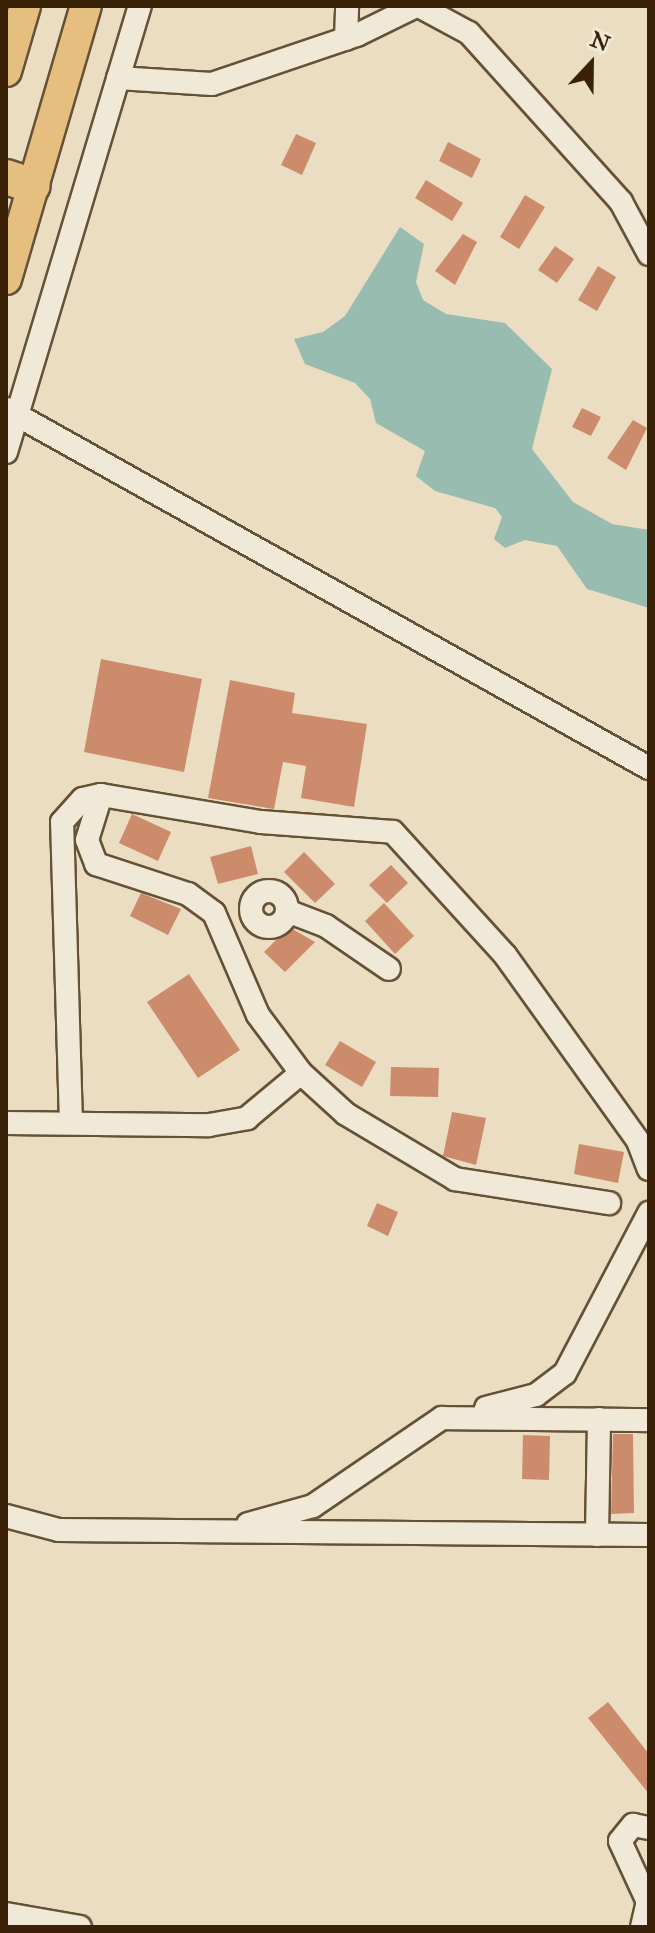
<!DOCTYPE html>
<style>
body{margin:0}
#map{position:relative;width:655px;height:1933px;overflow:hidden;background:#eaddc1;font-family:"IM FELL Great Primer",serif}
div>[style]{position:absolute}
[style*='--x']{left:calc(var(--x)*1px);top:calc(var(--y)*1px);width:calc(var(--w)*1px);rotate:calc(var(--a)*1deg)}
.water>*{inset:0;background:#98bcb0}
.building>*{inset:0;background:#cc8c6b}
.roads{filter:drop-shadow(2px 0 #655136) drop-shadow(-2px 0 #655136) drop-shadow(0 2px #655136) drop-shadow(0 -2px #655136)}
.minor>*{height:22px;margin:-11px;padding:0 11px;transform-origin:11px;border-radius:11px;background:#f1e9d7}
.minor>.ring{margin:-11px;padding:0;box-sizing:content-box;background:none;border:22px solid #f1e9d7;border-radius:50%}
.major>*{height:30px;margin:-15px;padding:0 15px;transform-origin:15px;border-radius:15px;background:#e5be80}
.highway>*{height:34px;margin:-17px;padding:0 17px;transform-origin:17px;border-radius:17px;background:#e5be80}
span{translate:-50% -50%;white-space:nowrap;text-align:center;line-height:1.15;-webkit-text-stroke:8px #f1e9d7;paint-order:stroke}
.frame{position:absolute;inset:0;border:8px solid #392208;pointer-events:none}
.north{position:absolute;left:551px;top:24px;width:80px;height:80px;-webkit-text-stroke:6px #f1e9d7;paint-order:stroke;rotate:22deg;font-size:22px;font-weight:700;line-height:32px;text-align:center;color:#392208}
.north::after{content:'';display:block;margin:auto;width:28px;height:36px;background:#392208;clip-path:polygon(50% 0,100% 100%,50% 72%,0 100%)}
</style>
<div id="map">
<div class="water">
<i style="clip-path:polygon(400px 227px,424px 244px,416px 282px,423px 300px,446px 314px,505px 323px,552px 369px,532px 449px,573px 502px,612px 524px,649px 530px,649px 608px,587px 589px,557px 546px,525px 540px,505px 548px,494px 539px,502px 517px,495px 508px,435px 491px,416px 476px,425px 451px,376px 423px,370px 399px,355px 383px,305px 364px,294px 339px,323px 332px,345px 316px)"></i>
</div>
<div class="building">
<i style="clip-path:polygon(296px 134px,316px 143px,302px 175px,281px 165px)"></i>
<i style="clip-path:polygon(448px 142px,481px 159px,472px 178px,439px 161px)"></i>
<i style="clip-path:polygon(426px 180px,463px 203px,452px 221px,415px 198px)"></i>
<i style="clip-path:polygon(525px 195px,545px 207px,519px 249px,500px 237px)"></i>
<i style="clip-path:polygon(463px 234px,477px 242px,455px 285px,435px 271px)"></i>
<i style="clip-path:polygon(555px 246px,574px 259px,557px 283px,538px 270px)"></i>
<i style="clip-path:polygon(598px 266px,616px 277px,597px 311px,578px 300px)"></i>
<i style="clip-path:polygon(582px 408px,601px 417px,591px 436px,572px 427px)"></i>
<i style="clip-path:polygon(633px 420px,647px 428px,626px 470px,607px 458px)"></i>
<i style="clip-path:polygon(101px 659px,202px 679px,184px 772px,84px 752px)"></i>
<i style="clip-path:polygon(230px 680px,295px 693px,292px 713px,367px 724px,354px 807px,301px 798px,306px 766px,283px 762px,274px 809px,208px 798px)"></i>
<i style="clip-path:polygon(132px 814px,171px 832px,158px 861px,119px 843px)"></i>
<i style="clip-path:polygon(251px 846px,258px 874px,218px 884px,210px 857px)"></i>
<i style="clip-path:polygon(304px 852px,335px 884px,315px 903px,284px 872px)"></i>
<i style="clip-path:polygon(391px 865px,408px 883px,387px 903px,369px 885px)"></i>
<i style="clip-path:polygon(141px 893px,181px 909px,168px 935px,130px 916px)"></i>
<i style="clip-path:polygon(384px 903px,414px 936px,395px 954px,365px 921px)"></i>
<i style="clip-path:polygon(289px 927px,315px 942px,285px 972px,264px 952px)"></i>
<i style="clip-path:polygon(189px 974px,240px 1050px,198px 1078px,147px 1002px)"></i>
<i style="clip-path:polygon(340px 1041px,376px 1062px,362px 1087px,325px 1065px)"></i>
<i style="clip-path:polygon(391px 1067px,439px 1068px,438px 1097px,390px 1096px)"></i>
<i style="clip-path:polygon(452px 1112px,486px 1118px,476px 1165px,443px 1156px)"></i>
<i style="clip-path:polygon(579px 1144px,624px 1152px,618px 1183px,574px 1174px)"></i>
<i style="clip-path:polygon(377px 1203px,398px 1212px,388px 1236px,367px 1226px)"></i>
<i style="clip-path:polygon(613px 1434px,633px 1434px,634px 1513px,611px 1514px)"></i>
<i style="clip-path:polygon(523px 1435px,550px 1436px,549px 1480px,522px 1479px)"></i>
<i style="clip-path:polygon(608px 1702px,649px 1754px,649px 1794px,588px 1718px)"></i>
</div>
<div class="roads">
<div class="minor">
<i style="--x:419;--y:6;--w:57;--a:28.4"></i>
<i style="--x:469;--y:33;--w:227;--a:48"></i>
<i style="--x:621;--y:202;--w:59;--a:61.7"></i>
<i style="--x:346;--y:39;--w:33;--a:-88"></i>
<i style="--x:118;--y:78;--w:94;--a:3.7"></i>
<i style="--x:212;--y:84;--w:153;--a:-18.7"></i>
<i style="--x:357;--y:35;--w:66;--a:-26.2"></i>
<i style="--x:6;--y:409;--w:736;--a:29.18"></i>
<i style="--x:6;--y:452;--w:466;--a:-73.3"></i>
<i style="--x:101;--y:795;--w:47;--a:107.3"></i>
<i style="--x:87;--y:840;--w:26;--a:69"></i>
<i style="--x:96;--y:864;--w:97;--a:18.1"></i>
<i style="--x:188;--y:894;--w:32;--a:36"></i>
<i style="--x:214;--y:913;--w:111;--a:66.7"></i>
<i style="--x:258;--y:1015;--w:72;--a:53.4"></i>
<i style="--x:301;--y:1073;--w:61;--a:42.3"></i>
<i style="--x:346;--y:1114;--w:127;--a:30.8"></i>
<i style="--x:455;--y:1179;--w:156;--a:8.9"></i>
<i class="ring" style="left:251px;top:891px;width:14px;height:14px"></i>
<i style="--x:287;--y:911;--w:42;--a:21"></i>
<i style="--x:326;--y:926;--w:76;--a:34.3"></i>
<i style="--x:6;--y:1123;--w:203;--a:0.6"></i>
<i style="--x:209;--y:1125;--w:39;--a:-10"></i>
<i style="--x:247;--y:1118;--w:70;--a:-39.8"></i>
<i style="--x:71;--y:1123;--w:301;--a:-91.7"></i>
<i style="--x:62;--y:822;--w:31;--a:-48"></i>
<i style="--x:83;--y:799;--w:18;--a:-13"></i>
<i style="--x:101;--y:795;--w:162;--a:9.6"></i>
<i style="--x:261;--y:822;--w:132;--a:4.3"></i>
<i style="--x:393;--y:832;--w:166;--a:47.7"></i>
<i style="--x:505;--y:955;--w:229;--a:54.4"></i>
<i style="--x:638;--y:1141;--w:30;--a:69"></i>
<i style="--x:486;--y:1408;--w:52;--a:-14.6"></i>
<i style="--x:536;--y:1395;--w:36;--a:-37"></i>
<i style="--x:565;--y:1373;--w:181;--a:-62.3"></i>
<i style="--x:6;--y:1516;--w:55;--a:14.8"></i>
<i style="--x:59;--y:1530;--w:590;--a:0.49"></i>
<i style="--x:248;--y:1524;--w:67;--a:-15.5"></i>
<i style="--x:313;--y:1506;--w:156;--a:-34.3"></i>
<i style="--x:442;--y:1418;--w:207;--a:0.6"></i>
<i style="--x:597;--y:1535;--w:116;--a:-89"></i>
<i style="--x:6;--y:1914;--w:75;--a:10"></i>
<i style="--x:642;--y:1927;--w:26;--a:-77"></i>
<i style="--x:648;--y:1902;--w:67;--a:-114.7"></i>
<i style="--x:620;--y:1841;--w:21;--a:-51"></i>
<i style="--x:633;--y:1825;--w:16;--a:11"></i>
</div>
<div class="major">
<i style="--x:6;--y:71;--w:68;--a:-73.7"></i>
<i style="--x:6;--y:279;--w:284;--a:-73.7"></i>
</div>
<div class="highway">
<i style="--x:6;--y:177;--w:28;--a:18"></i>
</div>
</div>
<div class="frame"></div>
<div class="north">N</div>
</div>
